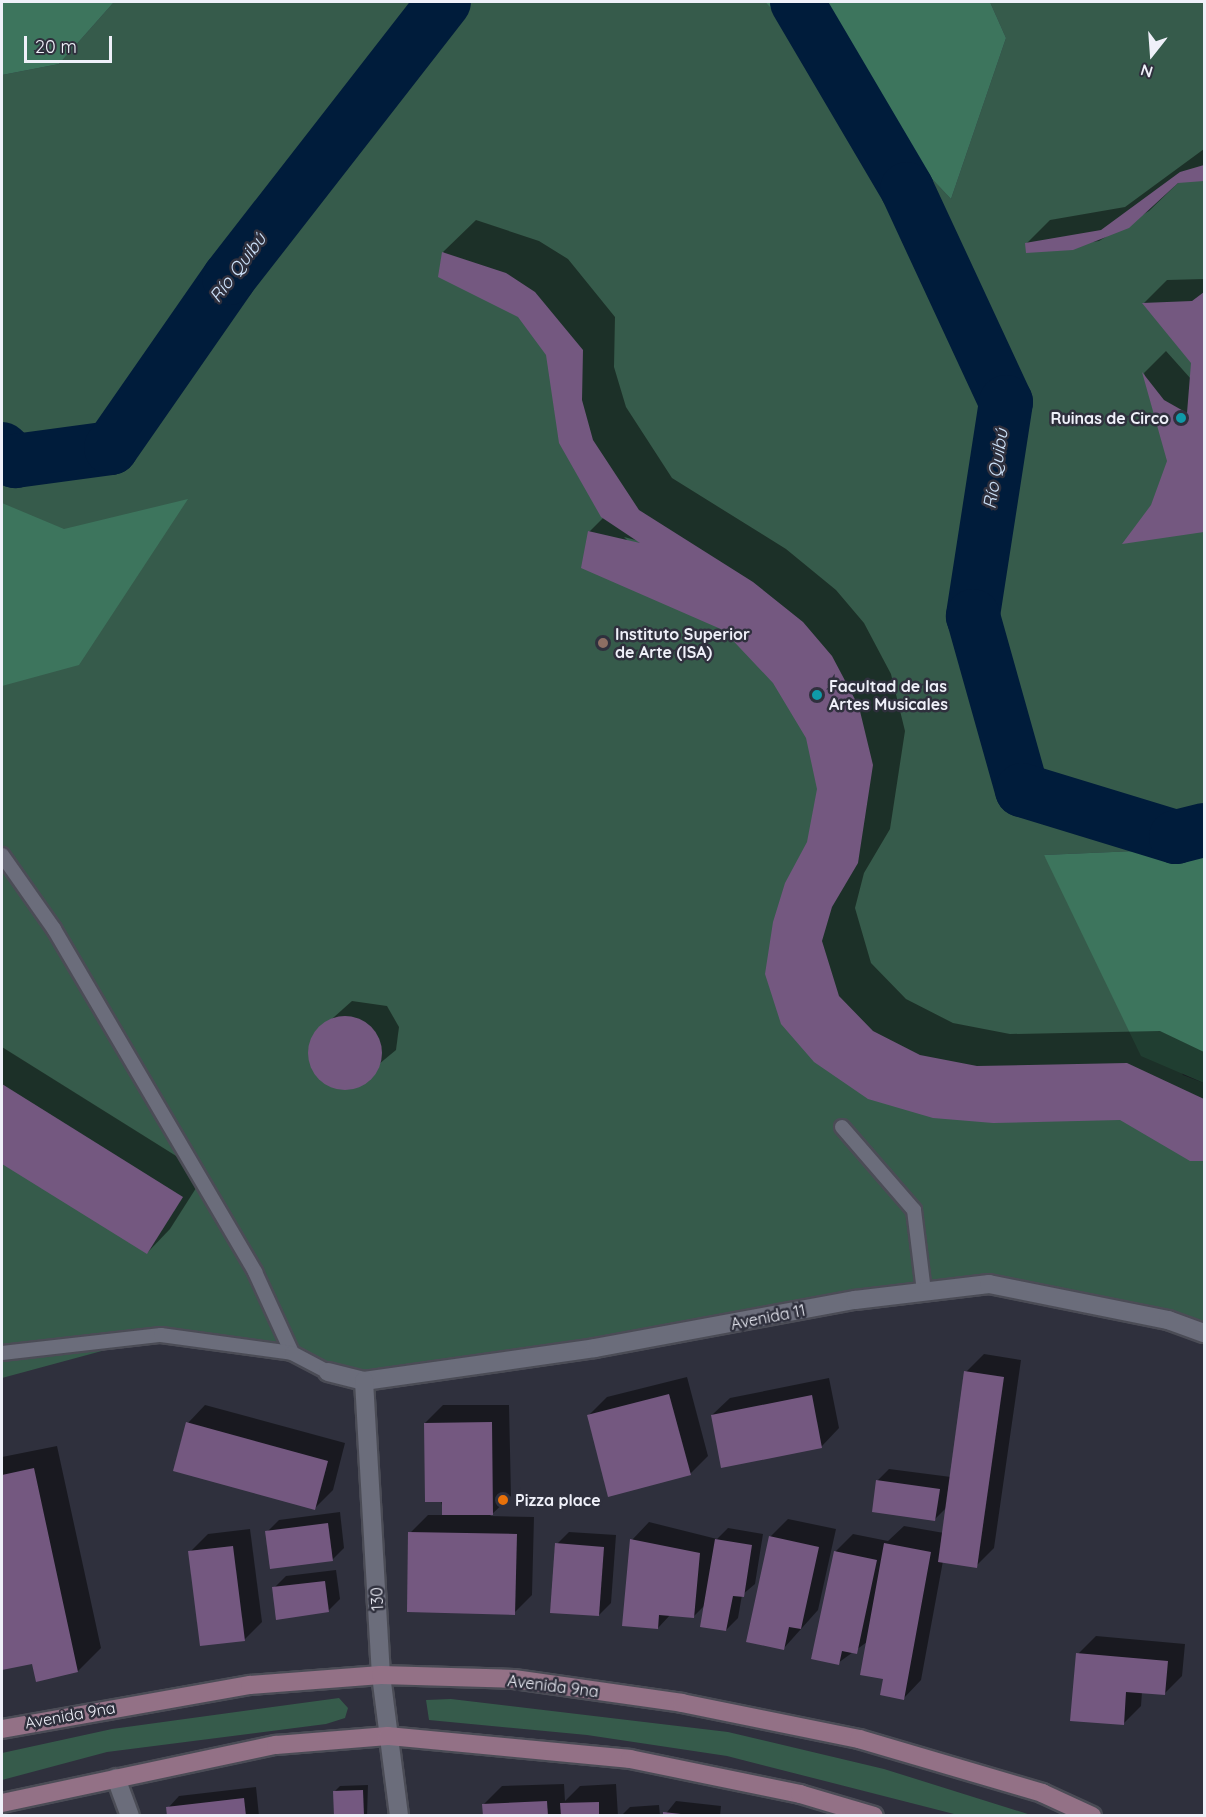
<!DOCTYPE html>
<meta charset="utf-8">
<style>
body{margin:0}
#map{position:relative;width:1206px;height:1817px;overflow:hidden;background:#2f303d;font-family:Quicksand,sans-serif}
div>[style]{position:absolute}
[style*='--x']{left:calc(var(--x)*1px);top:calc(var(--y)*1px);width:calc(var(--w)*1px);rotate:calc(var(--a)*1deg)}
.green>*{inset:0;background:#365b4b}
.forest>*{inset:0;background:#3d755d}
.shadow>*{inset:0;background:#0007}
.river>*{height:54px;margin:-27px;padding:0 27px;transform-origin:27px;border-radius:27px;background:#001c3b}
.building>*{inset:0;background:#745880}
.round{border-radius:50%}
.roads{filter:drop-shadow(2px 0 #4b4c56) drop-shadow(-2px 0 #4b4c56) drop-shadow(0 2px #4b4c56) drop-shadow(0 -2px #4b4c56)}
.service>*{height:14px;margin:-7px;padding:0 7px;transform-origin:7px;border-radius:7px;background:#6b6d7b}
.minor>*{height:18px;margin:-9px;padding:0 9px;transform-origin:9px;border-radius:9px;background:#6b6d7b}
.secondary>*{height:18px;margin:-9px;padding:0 9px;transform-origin:9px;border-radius:9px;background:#937186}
.dots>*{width:16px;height:16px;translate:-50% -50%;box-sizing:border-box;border:3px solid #2f303d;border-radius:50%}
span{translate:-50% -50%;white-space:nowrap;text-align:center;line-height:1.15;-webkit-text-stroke:5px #2f303d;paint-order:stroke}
.poi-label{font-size:16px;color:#eff0f9;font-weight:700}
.right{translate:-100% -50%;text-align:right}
.left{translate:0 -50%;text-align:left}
.street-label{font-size:16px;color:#eff0f9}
.water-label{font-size:18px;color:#cee3fb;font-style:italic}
.frame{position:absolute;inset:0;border:3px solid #eff0f9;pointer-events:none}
.north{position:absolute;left:1122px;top:24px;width:60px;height:60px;-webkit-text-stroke:4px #2f303d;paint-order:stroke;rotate:197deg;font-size:16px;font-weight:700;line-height:24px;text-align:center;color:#eff0f9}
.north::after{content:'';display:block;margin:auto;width:21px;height:27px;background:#eff0f9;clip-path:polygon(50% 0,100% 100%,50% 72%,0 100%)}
.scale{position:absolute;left:24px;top:36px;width:88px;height:27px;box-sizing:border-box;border:3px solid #eff0f9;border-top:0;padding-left:8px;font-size:18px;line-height:21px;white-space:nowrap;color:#eff0f9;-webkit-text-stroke:4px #2f303d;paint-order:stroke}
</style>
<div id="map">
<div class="green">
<i style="clip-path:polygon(114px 2px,765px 2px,951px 199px,1006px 38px,990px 2px,1204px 2px,1204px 848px,1044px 855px,1183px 1075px,1204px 1083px,1204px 1330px,989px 1284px,364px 1381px,292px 1353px,161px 1335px,2px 1378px,2px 75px,59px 64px)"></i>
<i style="clip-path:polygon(339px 1698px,348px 1708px,345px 1718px,326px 1724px,107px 1752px,2px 1780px,2px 1753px,112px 1729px)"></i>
<i style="clip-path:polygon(451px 1699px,728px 1732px,884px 1769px,1031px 1815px,958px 1815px,727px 1756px,587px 1735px,429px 1720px,426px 1700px)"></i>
</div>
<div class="forest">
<i style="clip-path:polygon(2px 2px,114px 2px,59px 64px,2px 75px)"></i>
<i style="clip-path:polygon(765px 2px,990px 2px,1006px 38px,951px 199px)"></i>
<i style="clip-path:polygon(188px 499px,79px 665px,2px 686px,2px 503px,64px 529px)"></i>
<i style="clip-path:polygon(1204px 848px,1204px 1083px,1141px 1056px,1044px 855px)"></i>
</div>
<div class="shadow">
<i style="clip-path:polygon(1204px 149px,1204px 179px,1179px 182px,1149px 211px,1099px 241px,1027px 252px,1026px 244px,1050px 220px,1125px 207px)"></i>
<i style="clip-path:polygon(evenodd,476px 220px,539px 241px,568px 259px,615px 317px,614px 367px,626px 407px,672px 478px,786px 549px,836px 590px,864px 623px,891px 674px,905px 731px,890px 829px,864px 873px,855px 908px,871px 963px,906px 999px,953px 1023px,1010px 1034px,1160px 1031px,1204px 1052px,1204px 1160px,1190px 1159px,1120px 1119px,869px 1098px,786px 883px,809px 843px,819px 789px,807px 737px,774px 682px,724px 629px,589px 532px,604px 517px,548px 354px,519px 316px,443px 252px,476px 220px,624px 537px,647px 543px,647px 546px,628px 541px,624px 537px)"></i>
<i style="clip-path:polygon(1204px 279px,1204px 531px,1194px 530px,1144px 373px,1166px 351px,1191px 379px,1192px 363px,1144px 303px,1167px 280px)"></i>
<i style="clip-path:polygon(352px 1001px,387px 1006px,399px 1027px,396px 1050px,350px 1088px,328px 1084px,312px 1067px,315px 1034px)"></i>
<i style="clip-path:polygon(2px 1047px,205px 1174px,170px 1229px,147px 1253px,2px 1162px)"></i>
<i style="clip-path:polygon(984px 1354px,1021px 1360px,994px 1548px,976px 1566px,943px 1561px,921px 1680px,904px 1698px,885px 1678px,867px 1642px,838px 1663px,836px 1551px,853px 1534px,888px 1541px,904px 1526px,944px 1533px,947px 1507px,935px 1519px,877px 1481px,889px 1469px,951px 1477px,966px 1372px)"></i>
<i style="clip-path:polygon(687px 1377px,708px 1456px,690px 1474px,589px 1415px,607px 1397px)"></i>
<i style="clip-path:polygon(829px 1378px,839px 1428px,822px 1446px,712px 1415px,730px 1398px)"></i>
<i style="clip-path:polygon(205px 1405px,345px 1443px,333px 1490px,315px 1508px,188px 1423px)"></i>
<i style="clip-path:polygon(443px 1405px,509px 1405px,511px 1496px,490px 1516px,534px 1517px,532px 1595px,514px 1613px,410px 1533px,428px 1515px,444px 1515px,425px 1423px)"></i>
<i style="clip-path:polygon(57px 1446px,101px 1648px,78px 1671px,33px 1662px,2px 1669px,2px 1457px)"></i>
<i style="clip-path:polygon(340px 1512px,344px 1548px,332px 1560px,267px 1532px,279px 1520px)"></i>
<i style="clip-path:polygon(788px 1519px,836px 1529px,818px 1610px,784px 1648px,770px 1537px)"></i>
<i style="clip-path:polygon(649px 1522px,717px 1539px,728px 1528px,763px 1534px,755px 1584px,742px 1595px,738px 1618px,726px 1630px,705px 1605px,694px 1616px,671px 1614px,658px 1628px,632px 1540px)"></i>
<i style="clip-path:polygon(250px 1529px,262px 1622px,244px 1640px,190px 1552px,208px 1534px)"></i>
<i style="clip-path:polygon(569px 1532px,616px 1535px,611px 1603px,599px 1615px,557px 1544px)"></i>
<i style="clip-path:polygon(336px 1570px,340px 1599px,328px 1611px,274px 1588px,286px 1576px)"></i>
<i style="clip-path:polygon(1096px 1636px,1185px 1644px,1182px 1676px,1164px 1694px,1142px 1692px,1141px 1706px,1123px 1724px,1078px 1654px)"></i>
<i style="clip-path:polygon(564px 1784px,565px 1801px,580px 1786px,616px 1784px,618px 1816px,485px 1816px,484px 1804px,502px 1786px)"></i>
<i style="clip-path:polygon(368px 1785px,367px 1816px,335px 1816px,335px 1791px,340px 1786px)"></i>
<i style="clip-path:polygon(256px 1787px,259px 1816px,169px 1816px,168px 1808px,179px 1796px)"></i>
<i style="clip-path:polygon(676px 1801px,721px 1806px,720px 1816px,664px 1816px)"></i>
<i style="clip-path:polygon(659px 1805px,660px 1816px,621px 1816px,630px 1807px)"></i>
</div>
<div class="river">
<i style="--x:797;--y:2;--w:217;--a:59.5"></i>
<i style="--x:907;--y:189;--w:235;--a:65.1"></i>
<i style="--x:1006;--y:402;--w:217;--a:98.8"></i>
<i style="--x:973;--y:616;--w:181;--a:74.3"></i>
<i style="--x:1022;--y:790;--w:161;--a:17"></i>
<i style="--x:1176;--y:837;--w:29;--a:-14"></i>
<i style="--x:2;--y:449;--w:18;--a:43"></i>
<i style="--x:15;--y:461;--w:97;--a:-7.7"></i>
<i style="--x:111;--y:448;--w:207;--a:-55.2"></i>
<i style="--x:229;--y:278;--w:350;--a:-52.1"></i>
</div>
<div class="building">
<i style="clip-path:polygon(1204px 165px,1204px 181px,1178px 183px,1129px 228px,1073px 250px,1026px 253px,1025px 243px,1101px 230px,1180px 172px)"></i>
<i style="clip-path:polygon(442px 252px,506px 273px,535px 292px,583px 350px,582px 400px,593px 440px,639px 510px,753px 582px,803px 622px,832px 656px,859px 707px,873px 765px,858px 863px,832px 907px,822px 941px,839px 996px,873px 1031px,920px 1055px,977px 1066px,1127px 1063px,1204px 1099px,1204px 1161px,1190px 1161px,1120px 1120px,993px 1123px,933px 1118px,868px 1099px,814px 1062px,781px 1024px,765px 974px,773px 922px,785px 883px,807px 842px,817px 789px,806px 738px,773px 683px,723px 630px,581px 568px,588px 531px,640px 543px,601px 517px,559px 443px,546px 355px,518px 317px,438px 277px)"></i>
<i style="clip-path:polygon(1204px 292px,1204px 532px,1122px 544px,1151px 505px,1167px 461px,1142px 372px,1164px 400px,1187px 413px,1191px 363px,1142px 303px,1192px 301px)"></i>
<i class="round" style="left:308px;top:1016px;width:74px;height:74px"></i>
<i style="clip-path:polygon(2px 1084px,183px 1197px,147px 1254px,2px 1164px)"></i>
<i style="clip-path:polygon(964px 1371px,1004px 1377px,977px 1568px,938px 1562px)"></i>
<i style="clip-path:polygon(669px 1394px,691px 1475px,608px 1497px,587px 1415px)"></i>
<i style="clip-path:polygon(812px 1395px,822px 1448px,721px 1468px,711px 1415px)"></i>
<i style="clip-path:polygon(186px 1422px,328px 1461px,315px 1510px,173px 1471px)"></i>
<i style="clip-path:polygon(492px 1422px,493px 1515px,442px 1515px,442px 1502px,425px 1502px,424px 1423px)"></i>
<i style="clip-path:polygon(34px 1468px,78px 1672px,36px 1682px,32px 1664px,2px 1670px,2px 1475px)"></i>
<i style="clip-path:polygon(876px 1480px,940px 1489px,935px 1521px,872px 1512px)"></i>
<i style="clip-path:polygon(328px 1523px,333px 1561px,270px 1569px,265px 1531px)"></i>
<i style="clip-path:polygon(408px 1532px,517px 1534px,515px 1615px,407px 1612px)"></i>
<i style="clip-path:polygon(769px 1536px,819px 1547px,801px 1629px,789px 1627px,784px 1650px,746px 1642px)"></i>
<i style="clip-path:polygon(630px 1539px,700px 1553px,694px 1618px,659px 1615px,658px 1629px,622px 1626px)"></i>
<i style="clip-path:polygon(715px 1539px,752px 1545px,744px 1597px,733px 1596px,726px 1631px,700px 1627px)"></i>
<i style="clip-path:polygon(555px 1543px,604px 1547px,599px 1616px,550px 1613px)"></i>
<i style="clip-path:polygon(884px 1543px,931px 1552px,904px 1700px,880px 1695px,883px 1679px,860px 1675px)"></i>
<i style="clip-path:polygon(233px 1546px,245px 1641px,200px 1646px,188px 1551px)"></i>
<i style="clip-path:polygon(834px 1551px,877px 1560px,857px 1654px,842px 1651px,839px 1665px,811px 1659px)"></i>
<i style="clip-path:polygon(325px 1581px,329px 1612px,276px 1620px,272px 1587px)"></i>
<i style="clip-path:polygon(1076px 1653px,1168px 1661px,1165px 1695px,1126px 1692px,1124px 1725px,1070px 1721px)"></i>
<i style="clip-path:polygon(363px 1790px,364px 1816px,334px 1816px,333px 1791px)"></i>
<i style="clip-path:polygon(244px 1798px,246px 1816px,167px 1816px,166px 1807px)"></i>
<i style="clip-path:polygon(547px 1801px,548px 1816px,483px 1816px,482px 1804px)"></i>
<i style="clip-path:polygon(599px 1802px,599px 1816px,561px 1816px,560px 1803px)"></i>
<i style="clip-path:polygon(663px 1812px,681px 1814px,681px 1816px,663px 1816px)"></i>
</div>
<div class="roads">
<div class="service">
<i style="--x:2;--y:855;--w:90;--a:54.9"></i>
<i style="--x:54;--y:929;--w:398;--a:59.6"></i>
<i style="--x:255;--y:1272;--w:89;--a:65.4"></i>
<i style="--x:842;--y:1127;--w:110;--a:49.1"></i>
<i style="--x:914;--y:1210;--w:82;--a:83"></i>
<i style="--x:2;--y:1353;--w:160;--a:-6.5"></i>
<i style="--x:161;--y:1335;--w:132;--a:7.8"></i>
<i style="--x:292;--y:1353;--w:41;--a:27.8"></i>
</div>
<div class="minor">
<i style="--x:328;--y:1372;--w:37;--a:14"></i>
<i style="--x:364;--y:1381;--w:233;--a:-8.1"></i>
<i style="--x:595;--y:1348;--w:264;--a:-10.5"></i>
<i style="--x:855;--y:1300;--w:135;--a:-6.8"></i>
<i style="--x:989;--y:1284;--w:183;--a:11.4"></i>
<i style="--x:1168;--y:1320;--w:38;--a:20"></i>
<i style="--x:364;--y:1381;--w:294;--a:86.7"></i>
<i style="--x:381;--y:1675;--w:142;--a:82.7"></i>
<i style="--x:116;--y:1778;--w:40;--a:69.8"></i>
</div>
<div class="secondary">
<i style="--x:2;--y:1729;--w:252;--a:-10.1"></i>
<i style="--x:250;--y:1685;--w:131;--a:-4.4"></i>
<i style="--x:381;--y:1675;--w:133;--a:1.7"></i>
<i style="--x:514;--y:1679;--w:170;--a:8.1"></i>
<i style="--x:682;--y:1703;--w:181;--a:11.5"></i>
<i style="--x:859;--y:1739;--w:191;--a:16.4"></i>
<i style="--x:1042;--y:1793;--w:55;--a:24.7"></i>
<i style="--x:2;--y:1803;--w:280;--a:-12"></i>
<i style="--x:276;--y:1745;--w:112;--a:-4.6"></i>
<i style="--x:388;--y:1736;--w:243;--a:5.4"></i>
<i style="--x:630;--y:1759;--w:174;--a:11.6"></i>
<i style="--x:800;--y:1794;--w:77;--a:16.6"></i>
</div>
</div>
<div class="dots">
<i style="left:1181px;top:418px;background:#0f9aa8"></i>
<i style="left:603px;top:643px;background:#8d6e63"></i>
<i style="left:817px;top:695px;background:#0f9aa8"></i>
<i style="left:503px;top:1500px;background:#e8710a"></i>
</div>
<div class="poi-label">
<span class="right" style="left:1169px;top:418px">Ruinas de Circo</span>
<span class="left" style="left:615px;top:643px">Instituto Superior<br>de Arte (ISA)</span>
<span class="left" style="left:829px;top:695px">Facultad de las<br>Artes Musicales</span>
<span class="left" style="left:515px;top:1500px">Pizza place</span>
</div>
<div class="street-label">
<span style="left:768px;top:1317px;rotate:-11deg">Avenida 11</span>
<span style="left:377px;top:1599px;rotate:-93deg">130</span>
<span style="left:553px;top:1686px;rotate:7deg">Avenida 9na</span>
<span style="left:70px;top:1715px;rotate:-10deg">Avenida 9na</span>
</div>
<div class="water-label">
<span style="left:238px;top:268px;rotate:-53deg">Río Quibú</span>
<span style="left:996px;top:469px;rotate:-81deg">Río Quibú</span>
</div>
<div class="frame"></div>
<div class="north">N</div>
<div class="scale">20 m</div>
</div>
